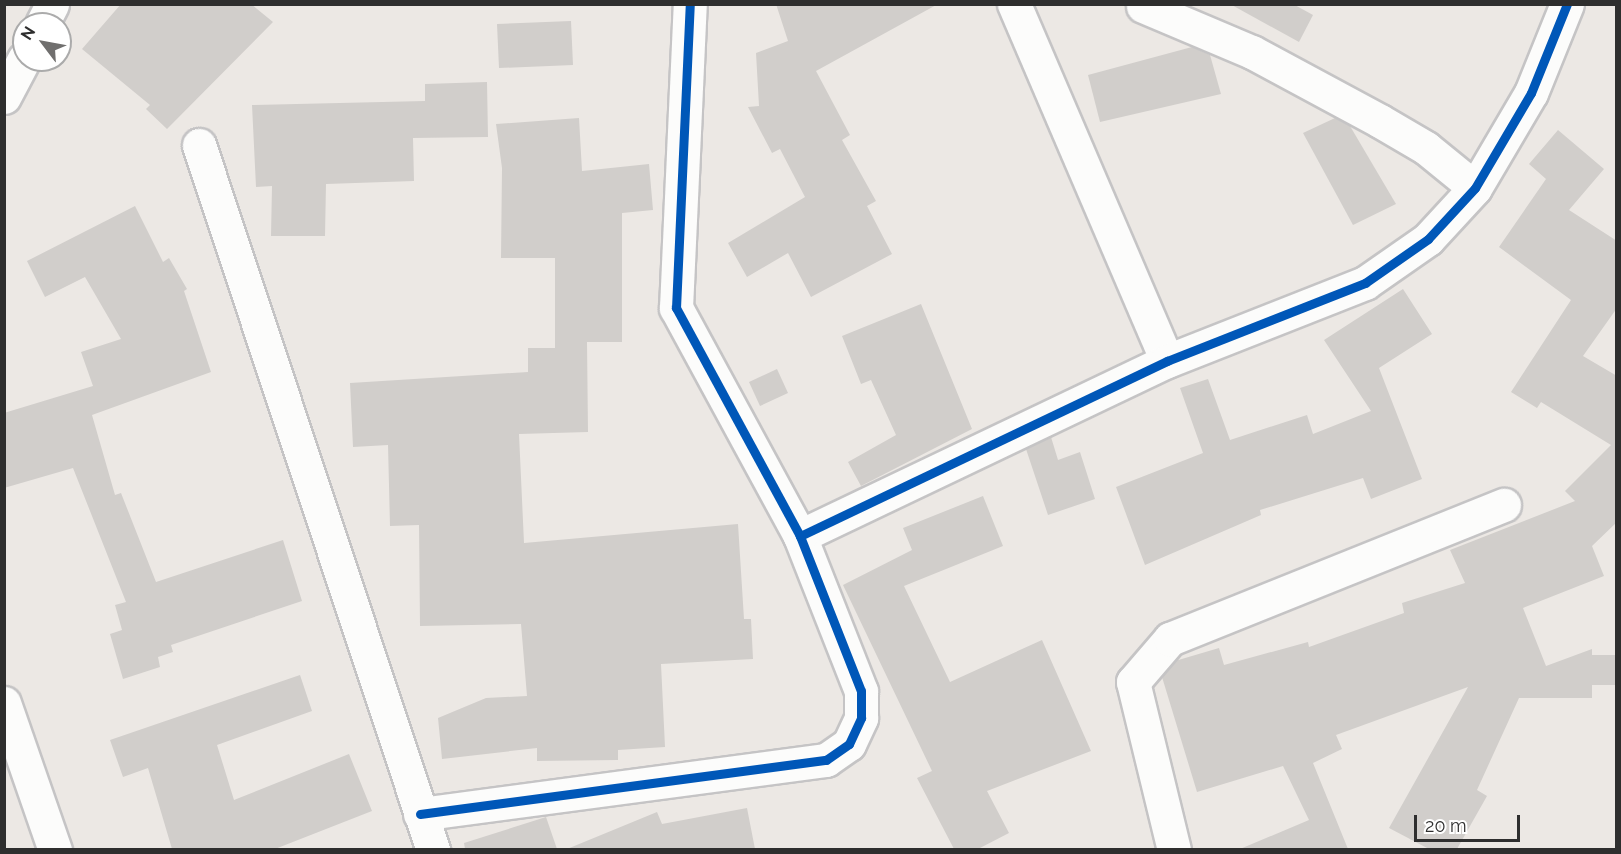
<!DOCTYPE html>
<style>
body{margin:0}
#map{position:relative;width:1621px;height:854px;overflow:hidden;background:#ece8e4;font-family:Raleway,sans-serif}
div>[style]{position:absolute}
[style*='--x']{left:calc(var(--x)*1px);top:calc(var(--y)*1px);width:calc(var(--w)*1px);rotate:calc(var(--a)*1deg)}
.building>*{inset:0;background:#d1cecb}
.roads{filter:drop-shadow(2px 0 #c5c4c5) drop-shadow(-2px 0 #c5c4c5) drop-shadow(0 2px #c5c4c5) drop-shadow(0 -2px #c5c4c5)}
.street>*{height:33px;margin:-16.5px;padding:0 16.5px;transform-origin:16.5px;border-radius:16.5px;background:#fcfcfb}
.cycleway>*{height:9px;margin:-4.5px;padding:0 4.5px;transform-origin:4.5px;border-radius:4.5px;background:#0057b8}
span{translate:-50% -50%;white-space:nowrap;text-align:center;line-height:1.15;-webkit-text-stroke:4.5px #fff;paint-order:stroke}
.frame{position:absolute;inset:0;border:6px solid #2e2e2e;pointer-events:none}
.north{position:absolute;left:12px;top:12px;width:60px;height:60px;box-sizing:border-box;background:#fff;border:2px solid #ababab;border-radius:50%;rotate:302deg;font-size:16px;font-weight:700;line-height:24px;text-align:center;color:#2e2e2e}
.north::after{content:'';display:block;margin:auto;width:21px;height:27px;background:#706f6e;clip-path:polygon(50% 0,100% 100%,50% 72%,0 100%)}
.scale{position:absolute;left:1414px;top:815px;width:106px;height:27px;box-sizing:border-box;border:3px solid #2e2e2e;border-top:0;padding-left:8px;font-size:18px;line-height:21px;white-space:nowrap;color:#2e2e2e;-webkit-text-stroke:4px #fff;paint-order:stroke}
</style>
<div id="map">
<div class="building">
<i style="clip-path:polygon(121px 4px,251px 4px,273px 22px,167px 129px,146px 109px,150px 105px,82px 49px)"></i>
<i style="clip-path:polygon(776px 4px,938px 4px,816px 71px,850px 135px,842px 140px,876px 201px,867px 206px,892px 254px,811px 297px,788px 253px,747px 277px,728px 243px,805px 197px,780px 149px,772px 153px,748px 107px,759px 106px,756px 53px,788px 41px)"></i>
<i style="clip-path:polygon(1230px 4px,1293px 4px,1313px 15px,1299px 42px)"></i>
<i style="clip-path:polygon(571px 21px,573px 65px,499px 68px,497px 24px)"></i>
<i style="clip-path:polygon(1192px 47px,1210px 55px,1221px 94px,1100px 122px,1088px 75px)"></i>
<i style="clip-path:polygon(487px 82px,488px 137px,413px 138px,414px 181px,326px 184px,325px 236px,271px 236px,272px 186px,256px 187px,252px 105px,425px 101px,425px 84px)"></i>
<i style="clip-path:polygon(579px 118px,582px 171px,649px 164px,653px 210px,622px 213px,622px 342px,587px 342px,588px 432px,519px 434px,524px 543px,738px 524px,744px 619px,751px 619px,753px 659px,661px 664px,665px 747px,618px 750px,618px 760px,537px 761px,537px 748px,442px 759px,438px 718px,486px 698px,527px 696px,521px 624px,420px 626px,419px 525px,390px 526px,388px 445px,353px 447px,350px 383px,528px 372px,528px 348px,555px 348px,555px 258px,501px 258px,502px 168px,496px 124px)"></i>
<i style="clip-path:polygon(1335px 118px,1350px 126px,1396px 204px,1353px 225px,1303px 133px)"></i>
<i style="clip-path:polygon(1558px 130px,1604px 169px,1569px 210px,1617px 241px,1617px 308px,1583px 356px,1617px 376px,1617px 522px,1592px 546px,1604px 576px,1523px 608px,1546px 666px,1592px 649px,1592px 655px,1617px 655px,1617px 685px,1592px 685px,1592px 698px,1519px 698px,1477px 790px,1487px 796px,1457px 849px,1429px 849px,1389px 828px,1468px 687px,1336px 735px,1342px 749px,1313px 763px,1348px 849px,1240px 849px,1309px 820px,1283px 766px,1197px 792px,1162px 677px,1175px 661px,1219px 648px,1224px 665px,1308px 642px,1309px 647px,1404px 613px,1402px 603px,1465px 583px,1450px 550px,1575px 501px,1565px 491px,1611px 445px,1541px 402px,1537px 408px,1511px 392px,1571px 300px,1499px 247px,1546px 179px,1529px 164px)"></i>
<i style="clip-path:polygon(135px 206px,163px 262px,169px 258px,187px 289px,184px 291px,211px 372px,92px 415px,115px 495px,121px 493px,156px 582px,283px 540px,302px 601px,171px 645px,173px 652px,158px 657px,160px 667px,123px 679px,110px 634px,122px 630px,115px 605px,126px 602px,73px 468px,4px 488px,4px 413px,93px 386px,81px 352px,121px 339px,85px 277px,45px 297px,27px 261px)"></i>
<i style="clip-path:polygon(1403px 289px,1432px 334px,1379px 368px,1422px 479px,1371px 499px,1363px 478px,1260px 510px,1261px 515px,1145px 565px,1116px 487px,1203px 453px,1180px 388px,1208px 379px,1230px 440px,1307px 415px,1313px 434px,1371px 411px,1324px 340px)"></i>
<i style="clip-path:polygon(921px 304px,972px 429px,861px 486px,848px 462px,896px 435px,871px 380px,861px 384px,842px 336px)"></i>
<i style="clip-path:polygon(777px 369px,788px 393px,760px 406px,749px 382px)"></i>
<i style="clip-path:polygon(1051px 437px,1058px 460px,1080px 452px,1095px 499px,1048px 515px,1026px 449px)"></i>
<i style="clip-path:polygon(983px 496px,1003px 546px,904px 586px,950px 682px,1042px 640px,1091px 751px,987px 791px,1009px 833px,978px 849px,954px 849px,917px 778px,932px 771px,843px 585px,912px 550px,903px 528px)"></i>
<i style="clip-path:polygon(300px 675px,312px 711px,217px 745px,234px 800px,349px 754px,372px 811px,275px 849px,172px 849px,148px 768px,123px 777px,110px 740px)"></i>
<i style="clip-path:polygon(747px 808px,755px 849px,567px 849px,657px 812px,662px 824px)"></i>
<i style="clip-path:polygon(546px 817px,557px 849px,465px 849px,464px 843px)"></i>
</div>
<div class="roads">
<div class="street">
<i style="--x:1014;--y:4;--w:388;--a:66.8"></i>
<i style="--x:1143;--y:6;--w:118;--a:22.9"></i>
<i style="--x:1252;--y:52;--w:145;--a:28.3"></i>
<i style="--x:1380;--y:121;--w:53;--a:30.4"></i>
<i style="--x:1426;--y:148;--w:63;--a:39.2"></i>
<i style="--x:42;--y:24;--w:22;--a:-63"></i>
<i style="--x:4;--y:97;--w:43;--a:-62.2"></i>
<i style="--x:199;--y:145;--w:743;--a:71.64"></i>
<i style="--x:800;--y:536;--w:407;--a:-25.5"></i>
<i style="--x:1167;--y:361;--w:213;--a:-21.5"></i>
<i style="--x:1365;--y:283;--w:77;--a:-34.9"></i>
<i style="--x:1428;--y:239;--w:69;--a:-47.3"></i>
<i style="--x:1475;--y:188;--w:110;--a:-59.5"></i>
<i style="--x:1531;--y:93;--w:96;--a:-68"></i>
<i style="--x:4;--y:703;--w:156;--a:70.9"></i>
<i style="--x:420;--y:814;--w:410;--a:-7.6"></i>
<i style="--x:826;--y:760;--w:28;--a:-35"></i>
<i style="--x:849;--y:744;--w:29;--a:-65"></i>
<i style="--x:861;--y:718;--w:27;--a:-90"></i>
<i style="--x:861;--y:691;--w:167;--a:-111.5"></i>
<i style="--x:800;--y:536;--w:260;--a:-118.5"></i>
<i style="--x:676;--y:308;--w:304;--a:-87.4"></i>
<i style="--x:1174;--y:850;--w:173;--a:-103.7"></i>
<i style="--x:1133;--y:682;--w:57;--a:-49.3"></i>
<i style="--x:1170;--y:639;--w:360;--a:-21.9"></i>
</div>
</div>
<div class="cycleway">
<i style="--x:800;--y:536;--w:407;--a:-25.5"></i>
<i style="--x:1167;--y:361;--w:213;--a:-21.5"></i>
<i style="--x:1365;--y:283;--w:77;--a:-34.9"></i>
<i style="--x:1428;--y:239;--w:69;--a:-47.3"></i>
<i style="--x:1475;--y:188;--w:110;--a:-59.5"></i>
<i style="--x:1531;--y:93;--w:96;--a:-68"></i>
<i style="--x:420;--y:814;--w:410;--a:-7.6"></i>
<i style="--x:826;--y:760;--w:28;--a:-35"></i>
<i style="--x:849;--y:744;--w:29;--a:-65"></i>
<i style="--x:861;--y:718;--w:27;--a:-90"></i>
<i style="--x:861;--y:691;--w:167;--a:-111.5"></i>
<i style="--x:800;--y:536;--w:260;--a:-118.5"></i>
<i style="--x:676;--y:308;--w:304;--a:-87.4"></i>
</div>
<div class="frame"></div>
<div class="north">N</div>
<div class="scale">20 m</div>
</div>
